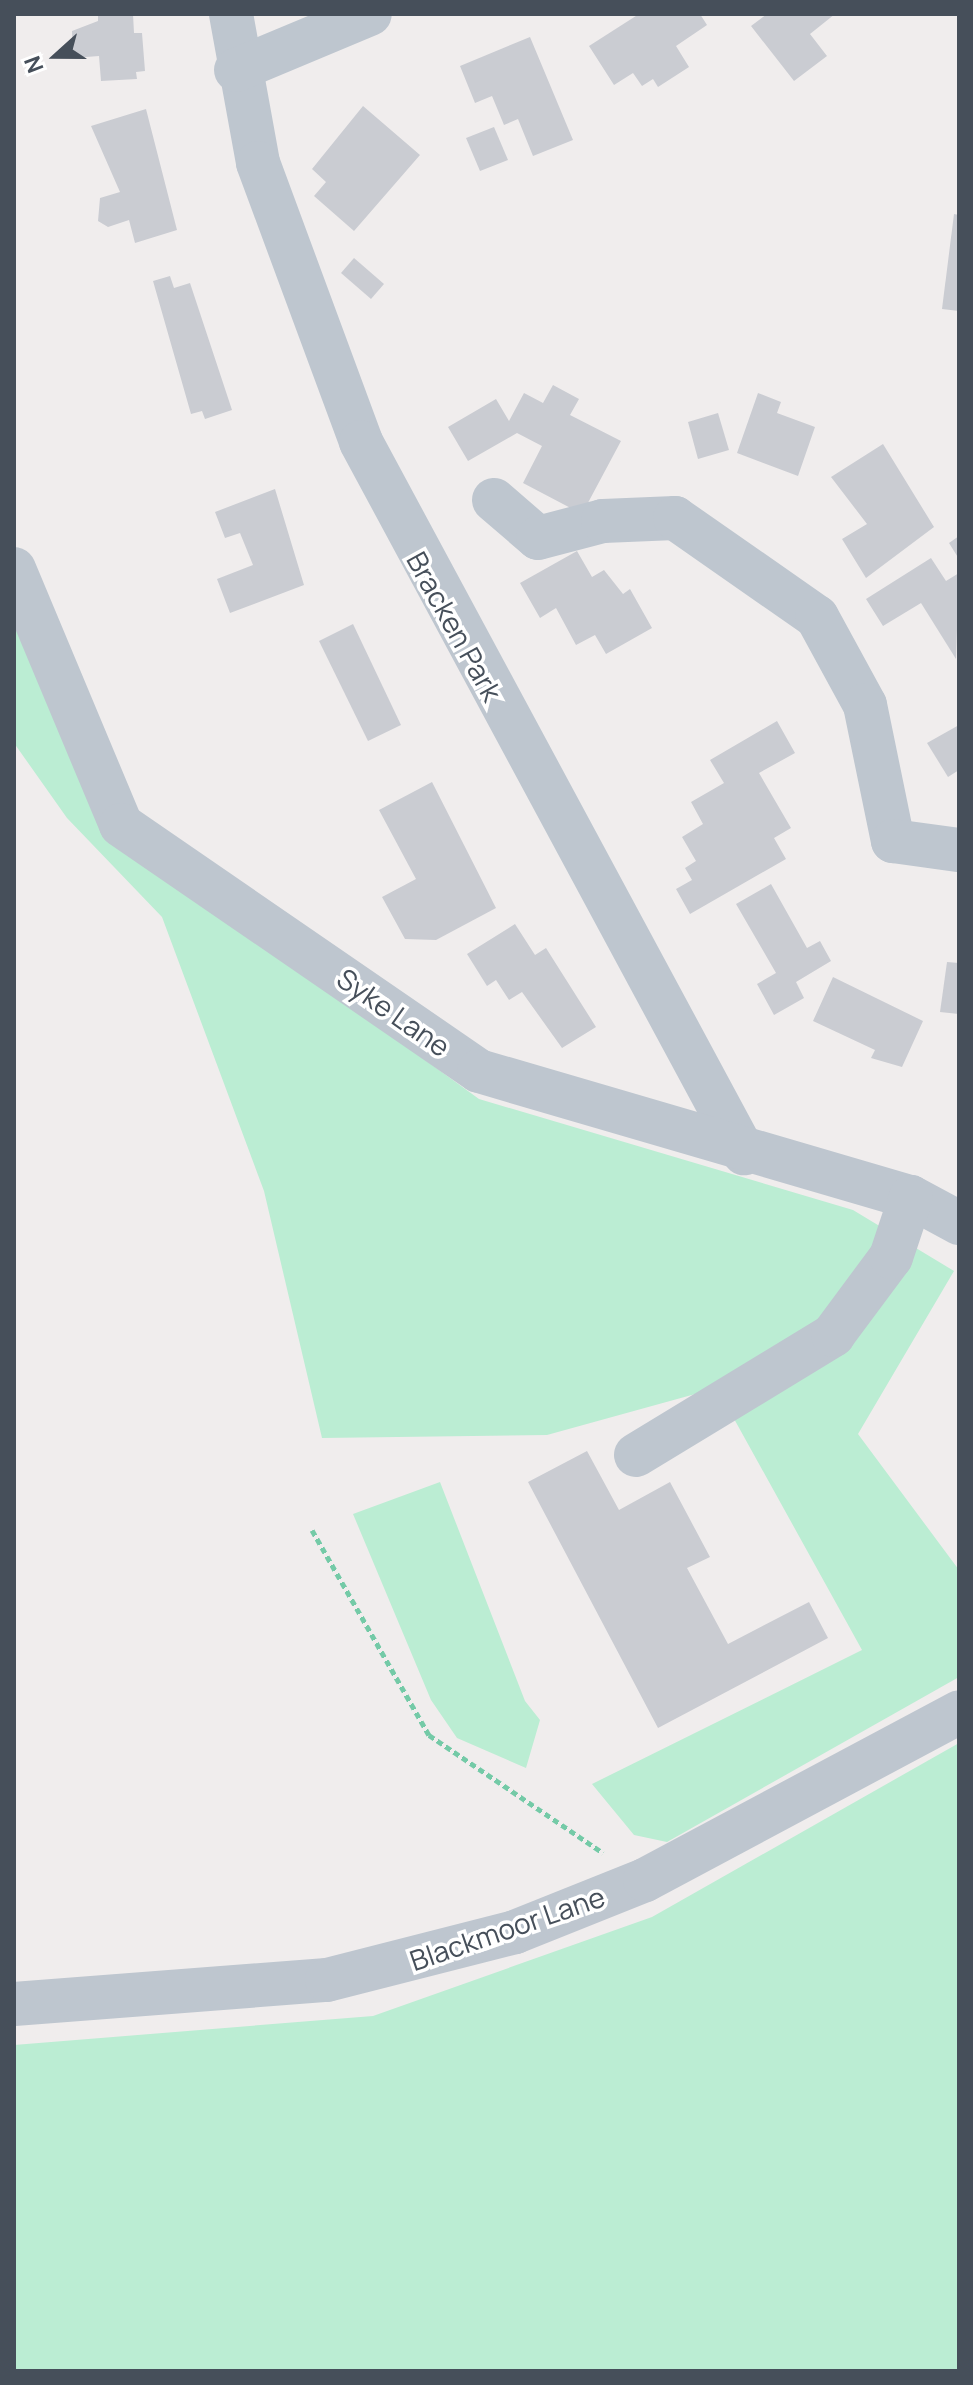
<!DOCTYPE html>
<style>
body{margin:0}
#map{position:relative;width:973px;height:2385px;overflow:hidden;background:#f0eded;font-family:Manrope,sans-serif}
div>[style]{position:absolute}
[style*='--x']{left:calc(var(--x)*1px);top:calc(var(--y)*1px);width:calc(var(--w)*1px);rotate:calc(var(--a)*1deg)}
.green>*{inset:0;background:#bbedd3}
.building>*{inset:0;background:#caccd2}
.path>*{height:5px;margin-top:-2.5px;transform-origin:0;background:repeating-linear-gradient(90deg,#74caa7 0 6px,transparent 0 10px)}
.minor>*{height:44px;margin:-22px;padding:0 22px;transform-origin:22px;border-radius:22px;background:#bec6cf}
span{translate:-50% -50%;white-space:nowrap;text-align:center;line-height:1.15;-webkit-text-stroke:7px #fff;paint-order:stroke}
.street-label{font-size:28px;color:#464f5a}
.frame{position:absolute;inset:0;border:16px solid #464f5a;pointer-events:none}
.north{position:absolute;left:16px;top:16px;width:80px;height:80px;-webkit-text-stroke:6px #fff;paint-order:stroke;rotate:249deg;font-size:22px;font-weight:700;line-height:32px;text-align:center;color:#464f5a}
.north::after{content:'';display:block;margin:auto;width:28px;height:36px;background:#464f5a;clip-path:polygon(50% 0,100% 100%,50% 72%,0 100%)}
</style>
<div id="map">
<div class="green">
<i style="clip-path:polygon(14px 620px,101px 825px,479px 1099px,853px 1210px,954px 1271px,858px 1434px,959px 1570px,959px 1677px,667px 1842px,634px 1835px,592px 1784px,862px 1650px,717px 1388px,547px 1435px,322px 1438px,264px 1191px,162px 917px,67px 818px,14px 743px)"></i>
<i style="clip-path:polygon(440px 1482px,525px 1701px,540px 1720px,526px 1768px,457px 1738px,431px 1700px,353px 1514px)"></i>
<i style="clip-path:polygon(959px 1743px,959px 2371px,14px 2371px,14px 2045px,373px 2016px,652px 1917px)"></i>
</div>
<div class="building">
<i style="clip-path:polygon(98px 14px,133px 14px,134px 33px,142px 33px,145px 71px,136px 72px,137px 79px,101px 81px,99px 56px,73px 58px,72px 31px,98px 21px)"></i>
<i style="clip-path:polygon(639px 14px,700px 14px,707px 25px,676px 46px,689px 67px,658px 87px,653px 79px,642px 86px,633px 73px,614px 85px,589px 46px)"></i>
<i style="clip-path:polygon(767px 14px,835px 14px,810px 34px,827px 56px,794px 81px,751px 26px)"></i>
<i style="clip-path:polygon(530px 37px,573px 140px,533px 156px,518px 119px,504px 125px,492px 96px,475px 103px,460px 66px)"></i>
<i style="clip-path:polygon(363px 106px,420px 155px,354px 231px,314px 196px,326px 182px,312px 169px)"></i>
<i style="clip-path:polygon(146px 109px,177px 230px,135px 243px,129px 220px,108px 227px,98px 221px,100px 198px,120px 192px,91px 126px)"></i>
<i style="clip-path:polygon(494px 127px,508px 160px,480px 171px,466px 138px)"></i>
<i style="clip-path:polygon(954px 214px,959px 215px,959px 311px,942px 309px)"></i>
<i style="clip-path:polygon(354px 258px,384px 284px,371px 299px,341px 273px)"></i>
<i style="clip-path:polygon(170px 276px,174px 288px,190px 283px,232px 410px,205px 419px,202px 411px,191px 414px,153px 281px)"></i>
<i style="clip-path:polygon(553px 385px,579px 399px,570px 415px,621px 441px,582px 514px,523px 483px,542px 446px,517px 433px,468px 461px,448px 427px,496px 399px,509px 421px,524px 393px,543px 403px)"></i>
<i style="clip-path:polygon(758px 393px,781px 402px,777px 413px,815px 427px,798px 476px,737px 453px)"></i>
<i style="clip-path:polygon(718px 413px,729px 450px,698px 459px,688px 422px)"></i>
<i style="clip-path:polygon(883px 444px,934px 527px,866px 578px,842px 539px,867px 524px,831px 477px)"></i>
<i style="clip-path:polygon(275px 489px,304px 585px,230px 613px,217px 579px,253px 565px,240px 533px,225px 538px,215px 512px)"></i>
<i style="clip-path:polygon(959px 536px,959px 559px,949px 543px)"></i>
<i style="clip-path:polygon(577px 551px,592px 577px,604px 570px,623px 594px,630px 589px,652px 628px,606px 654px,595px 635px,576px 645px,556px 608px,540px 618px,520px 583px)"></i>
<i style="clip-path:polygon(931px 558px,946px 581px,959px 573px,956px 659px,921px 603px,883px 626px,866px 599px)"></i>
<i style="clip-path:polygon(353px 624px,401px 725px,368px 741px,319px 641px)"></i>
<i style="clip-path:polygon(777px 721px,795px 753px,759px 773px,791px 828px,774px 838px,786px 859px,690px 914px,676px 889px,692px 880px,685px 868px,696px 861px,682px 837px,703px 824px,691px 802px,724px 783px,710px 760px)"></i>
<i style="clip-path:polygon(959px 725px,959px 770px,948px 777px,927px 743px)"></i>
<i style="clip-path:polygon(432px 782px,496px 908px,436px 940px,405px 939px,382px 897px,416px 879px,379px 810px)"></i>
<i style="clip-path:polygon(771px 884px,807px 948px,820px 941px,831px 961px,796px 982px,804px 998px,774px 1015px,757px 984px,776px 973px,736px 904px)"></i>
<i style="clip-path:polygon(515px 924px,535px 955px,546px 948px,596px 1027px,562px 1048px,522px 992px,509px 1000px,496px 980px,487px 986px,467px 954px)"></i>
<i style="clip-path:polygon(947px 962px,959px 963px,959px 1014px,940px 1012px)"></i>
<i style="clip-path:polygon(833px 977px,923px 1021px,902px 1067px,871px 1058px,875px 1050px,813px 1021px)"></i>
<i style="clip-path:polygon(587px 1451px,619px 1510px,670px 1482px,710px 1557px,687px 1568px,728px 1644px,809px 1602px,828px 1638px,658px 1728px,528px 1482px)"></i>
</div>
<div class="path">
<i style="--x:312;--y:1530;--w:236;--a:60.3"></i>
<i style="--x:429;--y:1735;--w:210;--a:34.1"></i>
</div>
<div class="minor">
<i style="--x:231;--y:14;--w:151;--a:79.7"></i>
<i style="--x:258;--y:163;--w:297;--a:69.7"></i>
<i style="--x:361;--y:442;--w:808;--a:61.69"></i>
<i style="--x:236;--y:70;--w:145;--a:-22.7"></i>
<i style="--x:494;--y:500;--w:58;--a:40.8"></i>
<i style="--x:538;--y:538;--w:67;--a:-14.7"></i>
<i style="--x:603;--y:521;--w:72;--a:-2.4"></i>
<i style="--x:675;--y:518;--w:173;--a:34.9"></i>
<i style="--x:817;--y:617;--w:100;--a:61.4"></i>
<i style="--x:865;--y:705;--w:139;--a:78.4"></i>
<i style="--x:893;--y:841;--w:67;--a:7.8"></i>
<i style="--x:14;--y:569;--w:277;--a:67.3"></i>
<i style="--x:121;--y:825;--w:434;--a:34.5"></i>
<i style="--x:479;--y:1071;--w:450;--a:16.3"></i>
<i style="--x:911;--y:1197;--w:55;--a:28.4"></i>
<i style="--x:636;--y:1455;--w:231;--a:-31.3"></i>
<i style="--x:833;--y:1335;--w:97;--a:-53.4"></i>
<i style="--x:891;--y:1257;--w:63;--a:-71.6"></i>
<i style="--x:14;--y:2004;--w:314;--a:-4.4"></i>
<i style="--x:327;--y:1980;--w:194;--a:-14.3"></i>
<i style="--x:515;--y:1932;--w:140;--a:-21.8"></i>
<i style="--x:645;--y:1880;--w:356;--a:-28.1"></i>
</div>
<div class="street-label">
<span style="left:455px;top:626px;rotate:61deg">Bracken Park</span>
<span style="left:394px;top:1012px;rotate:35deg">Syke Lane</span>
<span style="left:507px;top:1928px;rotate:-19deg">Blackmoor Lane</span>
</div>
<div class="frame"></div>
<div class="north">N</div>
</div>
